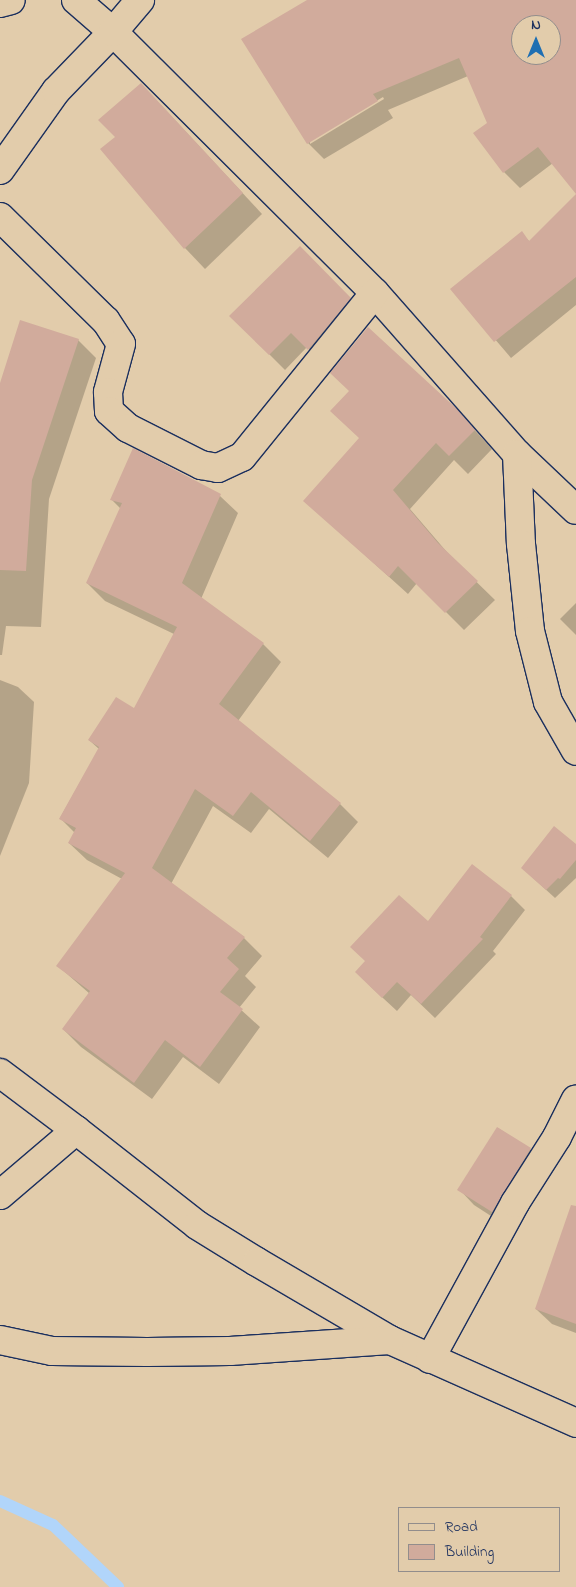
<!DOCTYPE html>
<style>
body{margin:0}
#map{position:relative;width:576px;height:1587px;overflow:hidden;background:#e2ccab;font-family:"Indie Flower",sans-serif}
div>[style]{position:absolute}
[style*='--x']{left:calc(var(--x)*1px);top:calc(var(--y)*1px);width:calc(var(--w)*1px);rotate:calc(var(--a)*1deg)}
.shadow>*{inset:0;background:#0003}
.stream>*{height:12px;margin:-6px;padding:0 6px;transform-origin:6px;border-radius:6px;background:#b1d5fa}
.building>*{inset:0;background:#d1ab9c}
.roads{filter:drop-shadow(1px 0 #1b2f5e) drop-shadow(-1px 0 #1b2f5e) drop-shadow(0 1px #1b2f5e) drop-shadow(0 -1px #1b2f5e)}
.minor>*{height:28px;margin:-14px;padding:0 14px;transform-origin:14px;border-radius:14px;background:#e2ccab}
span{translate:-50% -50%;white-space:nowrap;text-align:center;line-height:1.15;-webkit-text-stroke:4.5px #e2ccab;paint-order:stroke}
.legend{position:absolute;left:398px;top:1507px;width:162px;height:65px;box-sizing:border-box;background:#e2ccab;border:1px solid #928d8c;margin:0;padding:6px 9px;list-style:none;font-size:15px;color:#1b2f5e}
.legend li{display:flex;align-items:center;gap:10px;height:25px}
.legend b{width:25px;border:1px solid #928d8c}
.north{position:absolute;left:511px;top:15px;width:50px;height:50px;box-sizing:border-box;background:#e2ccab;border:1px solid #928d8c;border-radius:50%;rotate:0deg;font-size:14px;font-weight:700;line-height:20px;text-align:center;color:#1b2f5e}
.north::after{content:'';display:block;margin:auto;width:18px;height:22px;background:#1f6fb2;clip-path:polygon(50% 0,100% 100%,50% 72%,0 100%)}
</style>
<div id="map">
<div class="shadow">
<i style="clip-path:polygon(evenodd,309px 0,576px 0,576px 192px,553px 163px,520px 188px,504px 172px,489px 123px,468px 76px,388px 110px,393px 118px,324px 159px,308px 143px,309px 0,521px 25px,551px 25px,551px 55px,521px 55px,521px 25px,309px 0,383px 97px,384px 99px,310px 144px,310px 141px,383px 97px)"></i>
<i style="clip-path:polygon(161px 105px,262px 214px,205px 269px,185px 248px,102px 149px)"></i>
<i style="clip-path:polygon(576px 195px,576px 305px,511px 358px,452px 289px,521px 233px,530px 242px)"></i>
<i style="clip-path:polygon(300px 248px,366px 314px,325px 365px,307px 347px,285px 370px,231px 316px)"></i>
<i style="clip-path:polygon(78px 340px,96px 358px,49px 499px,41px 627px,6px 626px,2px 655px,0 655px,0 387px)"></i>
<i style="clip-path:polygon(457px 411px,492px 449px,468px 474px,454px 460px,410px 509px,452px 558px,495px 600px,464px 630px,417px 583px,408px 594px,305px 501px,361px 439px)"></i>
<i style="clip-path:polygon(220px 496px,238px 513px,201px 599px,263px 644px,281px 662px,238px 721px,340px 804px,358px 822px,328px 858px,269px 809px,251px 833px,213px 806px,171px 884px,244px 938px,262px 956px,245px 976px,256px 987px,239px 1008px,260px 1027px,219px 1084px,183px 1057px,152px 1099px,81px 1047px,63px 1029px,90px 994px,58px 966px,122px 879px,87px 860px,69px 843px,75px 833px,60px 818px,99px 749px,89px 740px,134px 710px,174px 634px,105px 601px,87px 583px,121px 509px,112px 500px)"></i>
<i style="clip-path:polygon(576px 603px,576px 635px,560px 619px)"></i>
<i style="clip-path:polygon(0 680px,18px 687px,34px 702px,29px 783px,0 856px)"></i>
<i style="clip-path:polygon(576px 845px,576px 878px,555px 898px,531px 876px)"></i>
<i style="clip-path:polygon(511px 896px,525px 910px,493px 951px,496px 954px,435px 1018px,411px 995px,397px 1011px,370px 986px,366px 962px,428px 923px)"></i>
<i style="clip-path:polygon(498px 1128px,530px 1149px,546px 1165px,508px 1227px,474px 1205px,459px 1189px)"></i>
<i style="clip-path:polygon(576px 1264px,576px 1333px,552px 1324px,536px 1309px)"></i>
</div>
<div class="stream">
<i style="--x:0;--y:1501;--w:58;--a:24.4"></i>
<i style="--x:53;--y:1525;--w:90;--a:43.6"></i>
</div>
<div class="building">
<i style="clip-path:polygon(evenodd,307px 0,576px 0,576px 277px,494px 342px,450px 289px,522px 231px,529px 241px,576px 194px,538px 147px,503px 173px,473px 133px,487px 123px,459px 58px,373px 94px,378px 101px,307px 144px,241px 39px,307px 0,521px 25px,551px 25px,551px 55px,521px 55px,521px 25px)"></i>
<i style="clip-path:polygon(141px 83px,243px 193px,184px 249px,100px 149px,115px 137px,98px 120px)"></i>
<i style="clip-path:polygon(300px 246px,351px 298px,308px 350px,291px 333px,269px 355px,229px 316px)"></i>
<i style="clip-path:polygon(20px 320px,79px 339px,32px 480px,26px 571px,0 570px,0 383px)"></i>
<i style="clip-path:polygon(368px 327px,458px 410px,475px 430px,449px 456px,436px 443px,393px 490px,438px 543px,478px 581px,445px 613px,398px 566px,389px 577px,303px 501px,359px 438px,330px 411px,349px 391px,330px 373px)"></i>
<i style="clip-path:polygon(133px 448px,221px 494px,182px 583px,264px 643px,219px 704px,341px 803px,310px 841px,251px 792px,233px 816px,195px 789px,152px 868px,245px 937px,227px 958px,239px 969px,220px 992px,243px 1009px,200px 1067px,165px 1040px,134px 1083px,62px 1029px,90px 991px,56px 966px,125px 873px,68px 843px,76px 828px,59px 819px,99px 747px,88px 740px,116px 697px,134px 708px,177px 627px,86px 583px,122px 503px,110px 500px)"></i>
<i style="clip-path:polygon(554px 826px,576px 844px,576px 860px,560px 879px,558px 878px,546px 890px,521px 868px)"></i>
<i style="clip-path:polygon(472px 864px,512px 895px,480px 937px,483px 939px,421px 1004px,397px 982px,382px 998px,355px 972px,365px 961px,350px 947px,399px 895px,428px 921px)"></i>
<i style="clip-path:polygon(497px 1127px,531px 1148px,492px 1212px,457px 1190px)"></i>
<i style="clip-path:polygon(571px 1205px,576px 1206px,576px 1324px,535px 1309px)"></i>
</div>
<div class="roads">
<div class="minor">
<i style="--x:76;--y:0;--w:49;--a:40.9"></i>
<i style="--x:113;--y:32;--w:370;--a:44.9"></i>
<i style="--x:375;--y:293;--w:215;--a:48.6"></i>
<i style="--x:517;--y:454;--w:81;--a:43.5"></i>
<i style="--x:0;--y:3;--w:11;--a:-15"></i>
<i style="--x:0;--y:170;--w:97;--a:-54.7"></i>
<i style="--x:56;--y:91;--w:82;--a:-46"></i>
<i style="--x:113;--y:32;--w:42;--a:-49.8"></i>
<i style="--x:0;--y:217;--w:148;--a:44.5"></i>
<i style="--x:106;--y:321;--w:27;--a:57"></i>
<i style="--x:121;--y:344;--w:50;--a:105.2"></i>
<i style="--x:108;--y:392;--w:19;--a:87"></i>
<i style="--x:109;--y:411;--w:25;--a:42"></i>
<i style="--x:128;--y:428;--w:82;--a:26.9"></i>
<i style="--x:201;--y:465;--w:17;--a:10"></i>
<i style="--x:218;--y:468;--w:26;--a:-25"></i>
<i style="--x:242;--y:457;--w:211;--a:-51"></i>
<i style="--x:517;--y:454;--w:90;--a:87.5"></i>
<i style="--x:521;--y:544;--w:87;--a:84.1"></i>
<i style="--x:530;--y:631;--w:73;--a:75.8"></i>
<i style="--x:548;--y:702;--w:56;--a:60.3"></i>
<i style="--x:0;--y:1073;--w:95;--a:36.9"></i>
<i style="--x:76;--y:1130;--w:154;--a:38.1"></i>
<i style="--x:197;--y:1225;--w:70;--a:31.7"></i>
<i style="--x:257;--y:1262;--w:154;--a:30.4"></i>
<i style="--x:390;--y:1340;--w:204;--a:24"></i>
<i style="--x:0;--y:1195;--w:100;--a:-40.5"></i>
<i style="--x:0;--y:1340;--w:53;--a:11.9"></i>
<i style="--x:52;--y:1351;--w:95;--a:0.6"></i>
<i style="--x:147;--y:1352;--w:83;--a:-0.7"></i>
<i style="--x:230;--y:1351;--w:160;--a:-3.9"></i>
<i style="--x:430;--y:1359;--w:178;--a:-61.4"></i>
<i style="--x:515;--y:1203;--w:78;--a:-57.5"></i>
<i style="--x:557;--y:1137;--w:42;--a:-63.4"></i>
</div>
</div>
<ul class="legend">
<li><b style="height:6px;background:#e2ccab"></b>Road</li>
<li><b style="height:14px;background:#d1ab9c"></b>Building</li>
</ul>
<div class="north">N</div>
</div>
